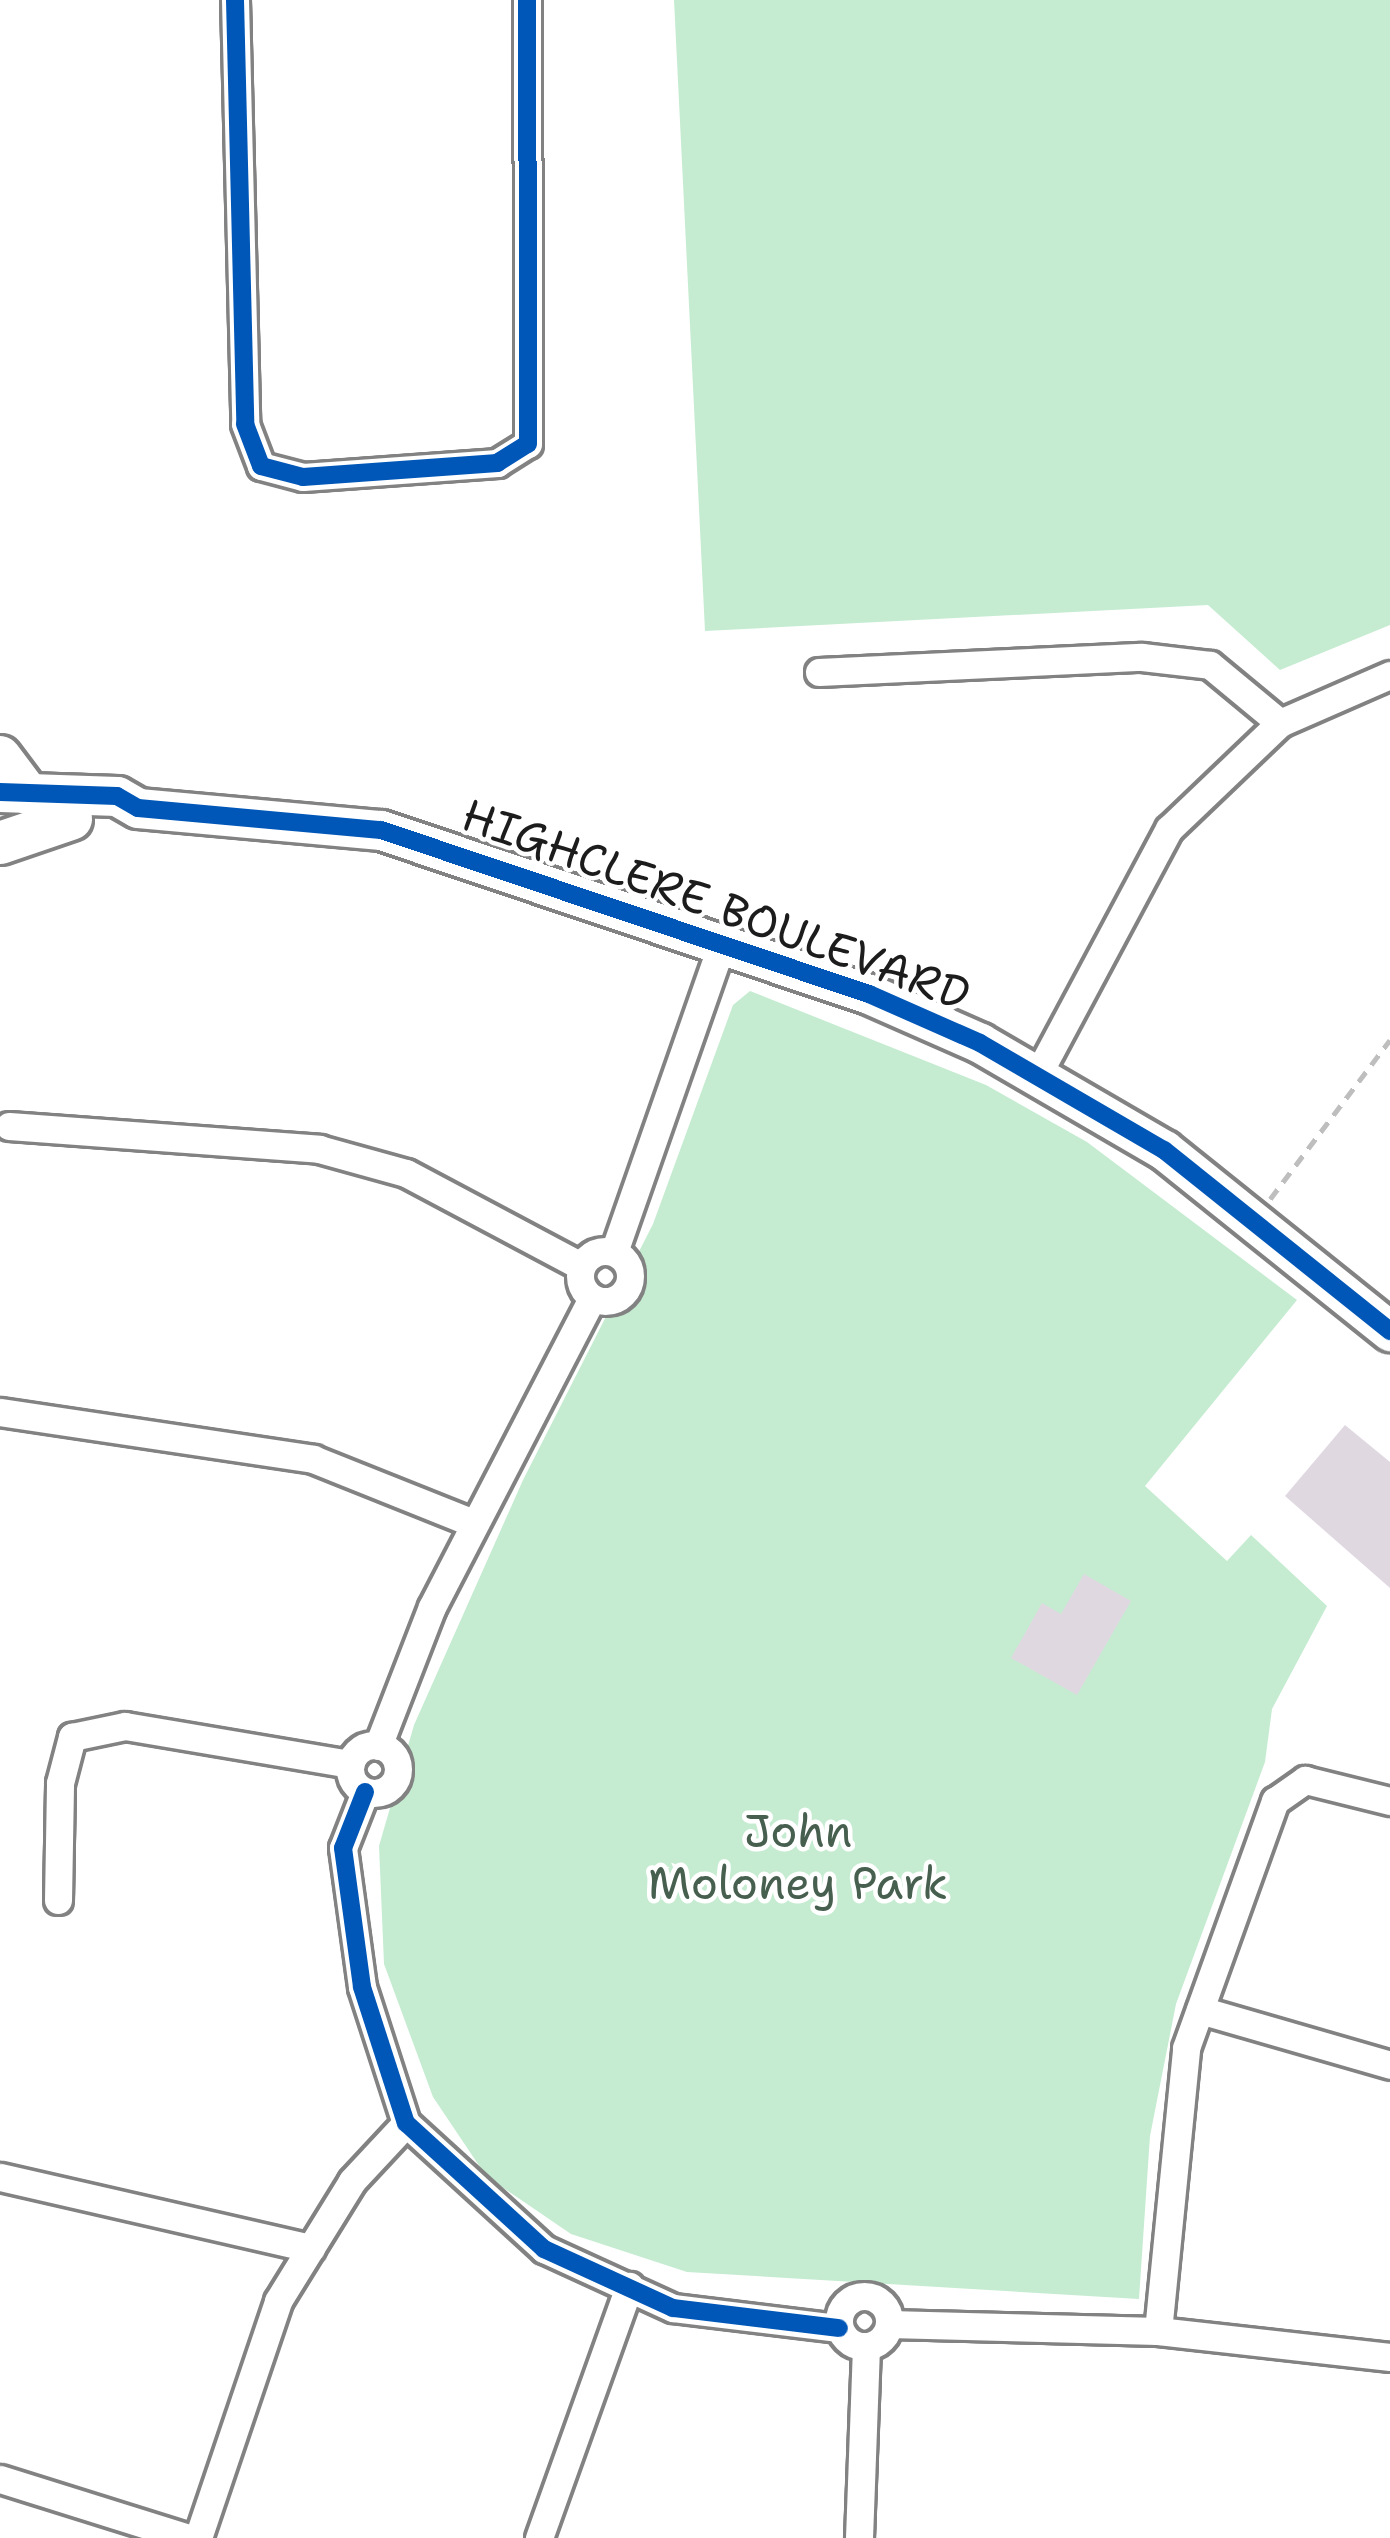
<!DOCTYPE html>
<style>
body{margin:0}
#map{position:relative;width:1390px;height:2538px;overflow:hidden;background:#fff;font-family:"Shantell Sans",sans-serif}
div>[style]{position:absolute}
[style*='--x']{left:calc(var(--x)*1px);top:calc(var(--y)*1px);width:calc(var(--w)*1px);rotate:calc(var(--a)*1deg)}
.green>*{inset:0;background:#c5ecd1}
.building>*{inset:0;background:#e0d8e1}
.path>*{height:4.5px;margin-top:-2.25px;transform-origin:0;background:repeating-linear-gradient(90deg,#bebebe 0 12px,transparent 0 21px)}
.roads{filter:drop-shadow(3px 0 #828282) drop-shadow(-3px 0 #828282) drop-shadow(0 3px #828282) drop-shadow(0 -3px #828282)}
.street>*{height:27px;margin:-13.5px;padding:0 13.5px;transform-origin:13.5px;border-radius:13.5px;background:#fff}
.street>.ring{margin:-13.5px;padding:0;box-sizing:content-box;background:none;border:27px solid #fff;border-radius:50%}
.secondary>*{height:39px;margin:-19.5px;padding:0 19.5px;transform-origin:19.5px;border-radius:19.5px;background:#fff}
.primary>*{height:42px;margin:-21px;padding:0 21px;transform-origin:21px;border-radius:21px;background:#fff}
.cycleway>*{height:18px;margin:-9px;padding:0 9px;transform-origin:9px;border-radius:9px;background:#0057b8}
span{translate:-50% -50%;white-space:nowrap;text-align:center;line-height:1.15;-webkit-text-stroke:9px #fff;paint-order:stroke}
.street-label{font-size:45px;color:#1c1c1c}
.park-label{font-size:45px;color:#465f4e}
</style>
<div id="map">
<div class="green">
<i style="clip-path:polygon(674px 0,1390px 0,1390px 625px,1280px 670px,1208px 605px,705px 631px)"></i>
<i style="clip-path:polygon(750px 991px,986px 1085px,1087px 1142px,1297px 1300px,1145px 1486px,1227px 1561px,1251px 1535px,1327px 1606px,1272px 1709px,1265px 1762px,1176px 2004px,1150px 2136px,1139px 2299px,687px 2272px,571px 2234px,486px 2176px,433px 2097px,384px 1964px,379px 1846px,414px 1725px,523px 1480px,653px 1224px,733px 1005px)"></i>
</div>
<div class="building">
<i style="clip-path:polygon(1345px 1425px,1390px 1462px,1390px 1588px,1285px 1496px)"></i>
<i style="clip-path:polygon(1084px 1574px,1131px 1601px,1077px 1695px,1011px 1658px,1042px 1603px,1061px 1614px)"></i>
</div>
<div class="path">
<i style="--x:1270;--y:1199;--w:199;--a:-53"></i>
</div>
<div class="roads">
<div class="street">
<i style="--x:235;--y:0;--w:424;--a:88.6"></i>
<i style="--x:245;--y:424;--w:45;--a:69.1"></i>
<i style="--x:261;--y:466;--w:43;--a:14.7"></i>
<i style="--x:303;--y:477;--w:195;--a:-4.1"></i>
<i style="--x:497;--y:463;--w:36;--a:-32"></i>
<i style="--x:528;--y:444;--w:444;--a:-90.1"></i>
<i style="--x:819;--y:672;--w:323;--a:-2.7"></i>
<i style="--x:1142;--y:657;--w:68;--a:6.7"></i>
<i style="--x:1210;--y:665;--w:91;--a:39.6"></i>
<i style="--x:1038;--y:1074;--w:278;--a:-61.9"></i>
<i style="--x:1169;--y:829;--w:153;--a:-43.7"></i>
<i style="--x:1280;--y:723;--w:120;--a:-23.6"></i>
<i style="--x:9;--y:1126;--w:311;--a:4.2"></i>
<i style="--x:319;--y:1149;--w:90;--a:15.4"></i>
<i style="--x:406;--y:1173;--w:198;--a:28"></i>
<i class="ring" style="left:580px;top:1251px;width:23px;height:23px"></i>
<i style="--x:614;--y:1252;--w:330;--a:-70.7"></i>
<i style="--x:0;--y:1412;--w:317;--a:8.5"></i>
<i style="--x:313;--y:1459;--w:172;--a:21.8"></i>
<i class="ring" style="left:350px;top:1745px;width:21px;height:21px"></i>
<i style="--x:378;--y:1746;--w:149;--a:-68.8"></i>
<i style="--x:432;--y:1607;--w:348;--a:-62.6"></i>
<i style="--x:365;--y:1792;--w:60;--a:111.4"></i>
<i style="--x:343;--y:1848;--w:140;--a:82.2"></i>
<i style="--x:362;--y:1987;--w:143;--a:72.1"></i>
<i style="--x:406;--y:2123;--w:187;--a:42.4"></i>
<i style="--x:544;--y:2249;--w:142;--a:24.6"></i>
<i style="--x:673;--y:2308;--w:167;--a:6.9"></i>
<i style="--x:58;--y:1900;--w:117;--a:-89"></i>
<i style="--x:60;--y:1783;--w:48;--a:-75.4"></i>
<i style="--x:72;--y:1737;--w:54;--a:-11.7"></i>
<i style="--x:125;--y:1726;--w:228;--a:9.6"></i>
<i style="--x:1200;--y:2010;--w:198;--a:16.1"></i>
<i style="--x:0;--y:2177;--w:319;--a:12.9"></i>
<i class="ring" style="left:839px;top:2296px;width:23px;height:23px"></i>
<i style="--x:889;--y:2324;--w:269;--a:1.5"></i>
<i style="--x:1158;--y:2331;--w:233;--a:6.4"></i>
<i style="--x:1158;--y:2331;--w:284;--a:-84.3"></i>
<i style="--x:1186;--y:2048;--w:263;--a:-70.2"></i>
<i style="--x:1275;--y:1801;--w:37;--a:-35"></i>
<i style="--x:1305;--y:1780;--w:88;--a:13.9"></i>
<i style="--x:0;--y:2479;--w:197;--a:17.4"></i>
<i style="--x:198;--y:2538;--w:250;--a:-71.3"></i>
<i style="--x:278;--y:2301;--w:141;--a:-58.3"></i>
<i style="--x:352;--y:2181;--w:79;--a:-47"></i>
<i style="--x:539;--y:2538;--w:268;--a:-70.3"></i>
<i style="--x:859;--y:2538;--w:191;--a:-87.9"></i>
</div>
<div class="secondary">
<i style="--x:0;--y:792;--w:117;--a:2"></i>
<i style="--x:117;--y:796;--w:24;--a:30"></i>
<i style="--x:138;--y:808;--w:244;--a:5.2"></i>
<i style="--x:381;--y:830;--w:515;--a:18.58"></i>
<i style="--x:869;--y:994;--w:121;--a:23.8"></i>
<i style="--x:980;--y:1043;--w:213;--a:30.2"></i>
<i style="--x:1164;--y:1150;--w:290;--a:38.7"></i>
</div>
<div class="primary">
<i style="--x:0;--y:757;--w:45;--a:53.1"></i>
<i style="--x:0;--y:843;--w:75;--a:-18.7"></i>
</div>
</div>
<div class="cycleway">
<i style="--x:235;--y:0;--w:424;--a:88.6"></i>
<i style="--x:245;--y:424;--w:45;--a:69.1"></i>
<i style="--x:261;--y:466;--w:43;--a:14.7"></i>
<i style="--x:303;--y:477;--w:195;--a:-4.1"></i>
<i style="--x:497;--y:463;--w:36;--a:-32"></i>
<i style="--x:528;--y:444;--w:444;--a:-90.1"></i>
<i style="--x:0;--y:792;--w:117;--a:2"></i>
<i style="--x:117;--y:796;--w:24;--a:30"></i>
<i style="--x:138;--y:808;--w:244;--a:5.2"></i>
<i style="--x:381;--y:830;--w:515;--a:18.58"></i>
<i style="--x:869;--y:994;--w:121;--a:23.8"></i>
<i style="--x:980;--y:1043;--w:213;--a:30.2"></i>
<i style="--x:1164;--y:1150;--w:290;--a:38.7"></i>
<i style="--x:365;--y:1792;--w:60;--a:111.4"></i>
<i style="--x:343;--y:1848;--w:140;--a:82.2"></i>
<i style="--x:362;--y:1987;--w:143;--a:72.1"></i>
<i style="--x:406;--y:2123;--w:187;--a:42.4"></i>
<i style="--x:544;--y:2249;--w:142;--a:24.6"></i>
<i style="--x:673;--y:2308;--w:167;--a:6.9"></i>
</div>
<div class="street-label">
<span style="left:716px;top:905px;rotate:20deg">HIGHCLERE BOULEVARD</span>
</div>
<div class="park-label">
<span style="left:798px;top:1858px">John<br>Moloney Park</span>
</div>
</div>
